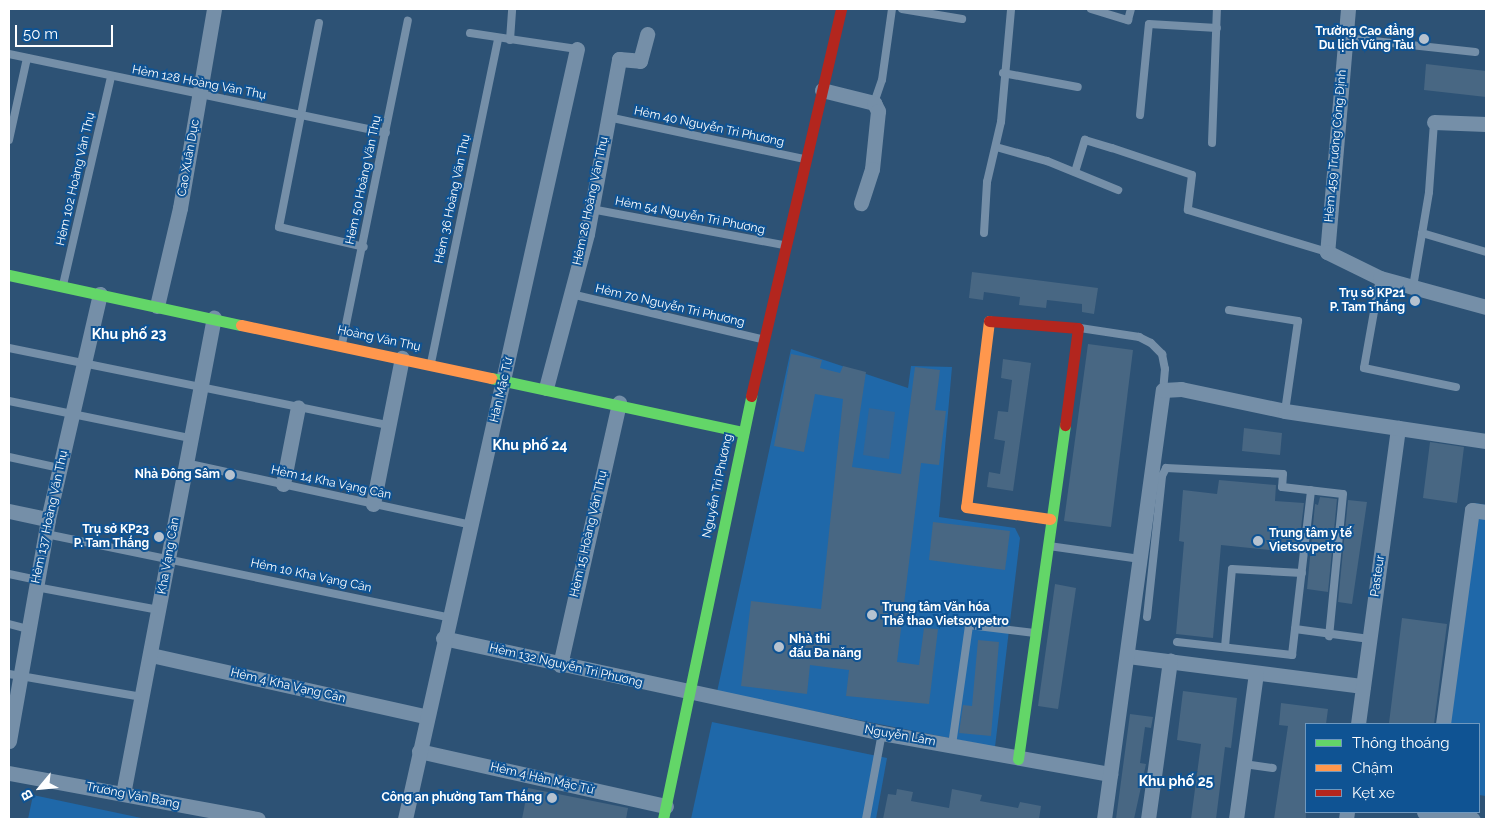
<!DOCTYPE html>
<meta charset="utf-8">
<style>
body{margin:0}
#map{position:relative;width:1495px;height:828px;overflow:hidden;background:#2d5275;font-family:Raleway,sans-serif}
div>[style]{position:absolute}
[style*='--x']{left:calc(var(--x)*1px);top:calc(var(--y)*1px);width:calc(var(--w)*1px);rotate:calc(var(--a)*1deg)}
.green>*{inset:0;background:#1f68a9}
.water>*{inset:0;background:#356593}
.building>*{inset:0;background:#486783}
.lane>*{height:8px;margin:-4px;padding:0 4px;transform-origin:4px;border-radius:4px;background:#758fa8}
.street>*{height:15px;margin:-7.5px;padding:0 7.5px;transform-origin:7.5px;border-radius:7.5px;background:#758fa8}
.fast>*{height:11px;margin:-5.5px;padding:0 5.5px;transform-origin:5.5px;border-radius:5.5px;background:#63d668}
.slow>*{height:11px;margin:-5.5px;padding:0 5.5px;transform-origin:5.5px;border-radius:5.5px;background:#ff974d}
.jam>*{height:11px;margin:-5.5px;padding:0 5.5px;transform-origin:5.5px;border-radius:5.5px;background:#b3261e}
.dots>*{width:14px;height:14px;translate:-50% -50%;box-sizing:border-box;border:2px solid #0f5393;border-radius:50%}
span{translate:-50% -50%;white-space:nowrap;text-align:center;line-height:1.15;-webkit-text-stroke:4px #0f5393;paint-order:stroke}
.poi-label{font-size:12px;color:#fff;font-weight:700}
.right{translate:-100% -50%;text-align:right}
.left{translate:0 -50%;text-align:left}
.street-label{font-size:12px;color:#fff}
.neighbourhood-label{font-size:14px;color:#fff;font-weight:700}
.frame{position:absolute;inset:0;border:10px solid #fff;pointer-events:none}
.legend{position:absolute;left:1305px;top:723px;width:175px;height:90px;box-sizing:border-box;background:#0f5393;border:1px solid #6f98be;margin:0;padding:6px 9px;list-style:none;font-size:15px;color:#fff}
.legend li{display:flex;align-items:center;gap:10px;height:25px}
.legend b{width:25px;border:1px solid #6f98be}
.north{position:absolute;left:15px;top:763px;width:50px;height:50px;-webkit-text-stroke:4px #0f5393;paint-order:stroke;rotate:242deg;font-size:14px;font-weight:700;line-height:20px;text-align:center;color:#fff}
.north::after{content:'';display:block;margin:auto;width:18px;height:22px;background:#fff;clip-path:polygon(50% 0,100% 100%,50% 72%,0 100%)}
.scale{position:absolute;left:15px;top:25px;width:98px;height:22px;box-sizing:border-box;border:2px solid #fff;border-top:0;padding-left:6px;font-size:15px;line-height:18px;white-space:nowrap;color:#fff;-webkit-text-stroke:4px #0f5393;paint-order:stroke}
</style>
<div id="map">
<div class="green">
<i style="clip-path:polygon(791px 349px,908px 388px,911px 366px,952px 367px,939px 517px,1015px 528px,1020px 538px,995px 747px,717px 692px)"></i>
<i style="clip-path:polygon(1475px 503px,1486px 505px,1486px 796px,1479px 795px,1479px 724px,1447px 724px)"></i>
<i style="clip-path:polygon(712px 722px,887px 758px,876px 819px,691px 819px)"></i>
<i style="clip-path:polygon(33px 795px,146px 819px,28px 819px)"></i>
</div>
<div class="water">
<i style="clip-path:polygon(869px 408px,895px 412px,889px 459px,863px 455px)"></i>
</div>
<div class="building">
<i style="clip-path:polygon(1426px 64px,1486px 71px,1486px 97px,1424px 90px)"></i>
<i style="clip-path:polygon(972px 272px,1098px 288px,1094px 314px,1082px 312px,1082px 304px,1047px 300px,1046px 308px,1019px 305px,1020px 297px,984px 292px,983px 300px,969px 298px)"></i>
<i style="clip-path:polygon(1088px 344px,1133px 350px,1111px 527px,1064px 521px)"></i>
<i style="clip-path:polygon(791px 354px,822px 360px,820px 368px,840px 373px,843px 366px,866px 372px,852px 467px,901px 474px,915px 367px,940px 370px,935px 410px,946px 411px,939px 465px,921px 463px,897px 662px,919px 665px,924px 628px,938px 629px,929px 704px,846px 696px,849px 670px,810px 665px,807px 694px,741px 686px,751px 601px,821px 609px,843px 399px,815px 394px,804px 452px,774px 446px)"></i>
<i style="clip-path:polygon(1003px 359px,1031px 363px,1013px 491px,987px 487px,989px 472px,1000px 474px,1005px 441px,994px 439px,998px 411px,1008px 412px,1012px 380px,1001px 378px)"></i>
<i style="clip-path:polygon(1244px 428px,1282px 433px,1280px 455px,1242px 451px)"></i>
<i style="clip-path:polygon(1430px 442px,1464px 447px,1457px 503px,1423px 498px)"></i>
<i style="clip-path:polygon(1219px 480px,1276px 485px,1275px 501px,1304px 503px,1298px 553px,1221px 545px,1213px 638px,1176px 634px,1184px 542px,1179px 541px,1183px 490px,1217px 494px)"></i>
<i style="clip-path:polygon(1320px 497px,1337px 499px,1328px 592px,1307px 589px,1315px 504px,1318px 505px)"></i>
<i style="clip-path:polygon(1348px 500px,1367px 502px,1352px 604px,1338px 602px)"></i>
<i style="clip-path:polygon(933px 522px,1010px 531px,1005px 570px,929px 560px)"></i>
<i style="clip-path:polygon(1055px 584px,1076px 588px,1058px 709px,1038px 706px)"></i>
<i style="clip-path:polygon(1402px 618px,1447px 624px,1434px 724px,1389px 723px)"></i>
<i style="clip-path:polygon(978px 640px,999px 642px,991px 736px,959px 733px,963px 705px,972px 706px)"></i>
<i style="clip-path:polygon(1183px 691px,1237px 698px,1231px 748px,1225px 747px,1216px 819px,1191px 819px,1201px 744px,1177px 740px)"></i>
<i style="clip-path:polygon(1281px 703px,1328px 709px,1326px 724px,1306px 724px,1306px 819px,1274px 819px,1288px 726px,1279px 725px)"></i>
<i style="clip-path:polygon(1130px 714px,1153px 717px,1151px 728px,1145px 727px,1140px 763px,1146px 764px,1134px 819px,1116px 819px)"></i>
<i style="clip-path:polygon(528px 788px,628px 808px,626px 819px,522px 819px)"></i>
<i style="clip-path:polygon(897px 789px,913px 792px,911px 801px,949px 808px,952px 789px,982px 795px,980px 801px,1018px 808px,1020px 802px,1041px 806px,1039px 819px,883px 819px,888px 794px,896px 795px)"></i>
</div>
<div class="lane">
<i style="--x:902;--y:9;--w:61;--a:9.5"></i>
<i style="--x:1091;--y:9;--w:39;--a:17"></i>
<i style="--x:1128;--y:20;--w:11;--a:-75"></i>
<i style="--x:319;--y:23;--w:208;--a:101.1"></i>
<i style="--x:279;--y:227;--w:87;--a:13.2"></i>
<i style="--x:470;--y:33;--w:108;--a:8.5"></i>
<i style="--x:1346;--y:38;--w:130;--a:6.2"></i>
<i style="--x:510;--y:40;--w:31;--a:-86"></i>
<i style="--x:9;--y:54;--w:385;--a:11.8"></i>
<i style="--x:1003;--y:73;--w:76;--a:10.6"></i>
<i style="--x:874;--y:103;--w:24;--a:-71"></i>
<i style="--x:882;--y:80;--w:72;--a:-82"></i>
<i style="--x:1140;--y:115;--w:91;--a:-84.4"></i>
<i style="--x:1149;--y:24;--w:68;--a:3.4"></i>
<i style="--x:608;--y:117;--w:200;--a:12.1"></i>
<i style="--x:9;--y:140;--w:84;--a:-77.6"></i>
<i style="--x:1212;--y:143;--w:134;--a:-87.9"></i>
<i style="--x:996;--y:147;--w:53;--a:15.4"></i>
<i style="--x:1047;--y:161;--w:77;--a:22.2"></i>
<i style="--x:1075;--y:172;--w:34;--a:-73"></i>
<i style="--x:1085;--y:140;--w:28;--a:17"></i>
<i style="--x:1112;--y:148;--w:84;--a:18.6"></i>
<i style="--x:1192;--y:175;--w:35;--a:97"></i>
<i style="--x:1188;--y:210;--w:145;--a:16.8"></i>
<i style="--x:591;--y:209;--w:195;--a:10.6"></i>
<i style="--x:984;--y:233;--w:51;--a:-86.6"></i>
<i style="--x:987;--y:182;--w:62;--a:-76.9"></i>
<i style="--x:1001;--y:122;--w:113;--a:-84.9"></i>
<i style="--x:1422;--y:233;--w:67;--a:16.5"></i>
<i style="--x:1380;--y:278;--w:91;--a:100.1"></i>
<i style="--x:1364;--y:368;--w:94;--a:11.7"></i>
<i style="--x:63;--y:285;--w:213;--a:-77"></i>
<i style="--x:1413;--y:287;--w:96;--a:-80.4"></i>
<i style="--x:1429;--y:192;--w:70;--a:-85.9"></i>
<i style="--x:571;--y:294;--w:196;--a:13.3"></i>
<i style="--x:1229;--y:310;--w:70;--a:9.1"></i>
<i style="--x:1298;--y:321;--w:91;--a:98.2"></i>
<i style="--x:1080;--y:328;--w:60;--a:8.7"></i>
<i style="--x:1139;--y:337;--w:13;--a:27"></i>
<i style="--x:1151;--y:343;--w:16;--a:45"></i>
<i style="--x:1162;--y:354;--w:15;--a:79"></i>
<i style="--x:1165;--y:369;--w:21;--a:95"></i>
<i style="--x:342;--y:344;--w:330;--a:-78.5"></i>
<i style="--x:9;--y:348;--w:388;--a:11.5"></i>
<i style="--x:431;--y:363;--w:331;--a:-78.3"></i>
<i style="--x:9;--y:401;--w:185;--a:11.6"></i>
<i style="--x:9;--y:457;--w:51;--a:12.4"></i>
<i style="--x:185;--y:463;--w:293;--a:12.2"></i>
<i style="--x:46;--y:534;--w:410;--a:11.7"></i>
<i style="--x:1049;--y:546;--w:92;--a:8.1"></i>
<i style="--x:9;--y:574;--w:29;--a:12"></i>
<i style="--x:36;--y:587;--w:125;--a:10.6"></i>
<i style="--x:1147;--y:617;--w:142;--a:-83.9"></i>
<i style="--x:1162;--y:476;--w:9;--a:-63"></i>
<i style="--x:1166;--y:468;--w:117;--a:2.9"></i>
<i style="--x:1283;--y:474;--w:13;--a:94"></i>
<i style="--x:1282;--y:487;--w:61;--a:6.5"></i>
<i style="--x:1343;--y:494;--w:143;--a:95.6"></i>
<i style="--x:9;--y:624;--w:20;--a:15"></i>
<i style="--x:1295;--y:629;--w:75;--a:7.7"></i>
<i style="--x:1177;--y:642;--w:116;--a:6.4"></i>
<i style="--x:1292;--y:655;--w:166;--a:-83.4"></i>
<i style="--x:1225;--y:647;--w:78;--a:-84.9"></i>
<i style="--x:1232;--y:569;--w:70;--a:3.3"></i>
<i style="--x:9;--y:674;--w:135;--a:9.8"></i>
<i style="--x:952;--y:745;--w:121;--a:-81.9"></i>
<i style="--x:969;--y:625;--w:66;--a:6.9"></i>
<i style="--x:1244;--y:764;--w:29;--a:8"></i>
<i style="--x:866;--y:819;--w:87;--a:-79.5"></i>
</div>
<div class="street">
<i style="--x:1348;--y:9;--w:244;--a:94.9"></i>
<i style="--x:1327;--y:252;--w:59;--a:26.1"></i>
<i style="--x:1380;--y:278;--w:110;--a:15.3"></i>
<i style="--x:822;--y:90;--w:54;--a:14"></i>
<i style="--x:874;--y:103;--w:9;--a:63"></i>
<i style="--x:878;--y:111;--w:58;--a:95.9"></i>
<i style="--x:872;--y:169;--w:36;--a:108"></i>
<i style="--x:1434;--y:122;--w:52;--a:2.2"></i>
<i style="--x:157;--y:306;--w:101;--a:-76.8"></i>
<i style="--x:180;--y:208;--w:202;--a:-80.3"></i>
<i style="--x:546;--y:388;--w:159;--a:-75.1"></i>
<i style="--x:587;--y:234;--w:178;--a:-79.6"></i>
<i style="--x:619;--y:59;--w:21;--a:5"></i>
<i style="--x:640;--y:61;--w:28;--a:-75"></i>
<i style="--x:283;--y:484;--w:78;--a:-79"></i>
<i style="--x:373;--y:504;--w:149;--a:-78.8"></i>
<i style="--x:9;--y:511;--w:40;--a:12"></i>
<i style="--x:443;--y:638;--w:449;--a:12.2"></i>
<i style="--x:882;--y:733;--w:232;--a:10.2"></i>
<i style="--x:151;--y:655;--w:281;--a:12.6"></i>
<i style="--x:1128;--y:656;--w:237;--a:7.3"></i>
<i style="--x:560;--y:665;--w:269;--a:-77.3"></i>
<i style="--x:1358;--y:724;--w:299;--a:-82.3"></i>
<i style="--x:1443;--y:724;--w:216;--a:-82.3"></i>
<i style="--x:1472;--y:510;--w:14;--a:8"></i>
<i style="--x:9;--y:741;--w:225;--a:-80"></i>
<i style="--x:48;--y:519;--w:231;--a:-77"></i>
<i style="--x:419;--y:751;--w:253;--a:12.6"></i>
<i style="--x:9;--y:773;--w:253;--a:10.5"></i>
<i style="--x:123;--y:794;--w:485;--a:-79.2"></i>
<i style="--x:1424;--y:812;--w:49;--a:8.1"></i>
<i style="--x:405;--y:819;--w:789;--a:-77.41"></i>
<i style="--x:1104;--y:819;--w:433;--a:-82.2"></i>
<i style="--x:1163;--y:390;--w:18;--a:-3"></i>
<i style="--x:1181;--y:389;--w:106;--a:11.9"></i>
<i style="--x:1285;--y:411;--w:203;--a:8.5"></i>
<i style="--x:1148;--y:819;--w:160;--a:-82.1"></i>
<i style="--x:1236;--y:819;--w:147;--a:-82.2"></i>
<i style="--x:1346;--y:819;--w:7;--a:-82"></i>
</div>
<div class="fast">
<i style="--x:9;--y:275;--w:237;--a:12.2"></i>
<i style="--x:491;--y:378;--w:258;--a:12.1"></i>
<i style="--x:1018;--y:759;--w:337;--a:-82"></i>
<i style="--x:663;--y:819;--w:432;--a:-78.2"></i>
</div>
<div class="slow">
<i style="--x:989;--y:321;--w:187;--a:97"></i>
<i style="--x:966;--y:507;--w:85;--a:8.1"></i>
<i style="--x:241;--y:325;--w:256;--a:12"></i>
</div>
<div class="jam">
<i style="--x:989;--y:321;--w:89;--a:4.5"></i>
<i style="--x:1078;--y:328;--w:98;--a:97.6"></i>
<i style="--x:751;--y:396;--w:397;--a:-76.9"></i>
</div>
<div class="dots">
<i style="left:1424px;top:39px;background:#b6c2cf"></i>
<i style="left:1415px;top:301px;background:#b6c2cf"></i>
<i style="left:230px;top:475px;background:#b6c2cf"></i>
<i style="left:159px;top:537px;background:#b6c2cf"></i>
<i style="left:1258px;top:541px;background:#b6c2cf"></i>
<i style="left:872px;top:615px;background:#b6c2cf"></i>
<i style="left:779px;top:647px;background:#b6c2cf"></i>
<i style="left:552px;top:798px;background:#b6c2cf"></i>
</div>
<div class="poi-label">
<span class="right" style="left:1414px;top:39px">Trường Cao đẳng<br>Du lịch Vũng Tàu</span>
<span class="right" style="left:1405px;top:301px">Trụ sở KP21<br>P. Tam Thắng</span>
<span class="right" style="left:220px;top:475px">Nhà Đông Sâm</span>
<span class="right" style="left:149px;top:537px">Trụ sở KP23<br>P. Tam Thắng</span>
<span class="left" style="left:1269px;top:541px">Trung tâm y tế<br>Vietsovpetro</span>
<span class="left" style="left:882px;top:615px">Trung tâm Văn hóa<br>Thể thao Vietsovpetro</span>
<span class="left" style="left:789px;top:647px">Nhà thi<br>đấu Đa năng</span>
<span class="right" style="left:542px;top:798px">Công an phường Tam Thắng</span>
</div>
<div class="street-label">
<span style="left:199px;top:83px;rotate:11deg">Hẻm 128 Hoàng Văn Thụ</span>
<span style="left:709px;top:127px;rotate:12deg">Hẻm 40 Nguyễn Tri Phương</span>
<span style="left:1336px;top:146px;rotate:-85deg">Hẻm 459 Trương Công Định</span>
<span style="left:189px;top:158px;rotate:-80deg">Cao Xuân Dục</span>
<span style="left:76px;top:179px;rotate:-77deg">Hẻm 102 Hoàng Văn Thụ</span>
<span style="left:364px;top:180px;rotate:-78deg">Hẻm 50 Hoàng Văn Thụ</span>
<span style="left:453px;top:199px;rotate:-78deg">Hẻm 36 Hoàng Văn Thụ</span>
<span style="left:591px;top:201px;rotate:-78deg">Hẻm 26 Hoàng Văn Thụ</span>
<span style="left:690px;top:216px;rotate:11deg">Hẻm 54 Nguyễn Tri Phương</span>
<span style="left:670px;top:306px;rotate:13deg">Hẻm 70 Nguyễn Tri Phương</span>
<span style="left:379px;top:339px;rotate:12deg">Hoàng Văn Thụ</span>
<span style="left:502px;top:390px;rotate:-77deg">Hàn Mặc Tử</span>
<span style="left:331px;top:483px;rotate:12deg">Hẻm 14 Kha Vạng Cân</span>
<span style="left:718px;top:486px;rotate:-78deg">Nguyễn Tri Phương</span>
<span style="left:50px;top:517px;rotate:-78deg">Hẻm 137 Hoàng Văn Thụ</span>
<span style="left:589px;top:534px;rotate:-77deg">Hẻm 15 Hoàng Văn Thụ</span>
<span style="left:169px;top:556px;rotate:-80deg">Kha Vạng Cân</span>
<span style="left:311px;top:576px;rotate:12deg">Hẻm 10 Kha Vạng Cân</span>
<span style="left:1378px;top:576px;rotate:-82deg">Pasteur</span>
<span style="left:566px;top:666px;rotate:13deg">Hẻm 132 Nguyễn Tri Phương</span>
<span style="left:288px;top:686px;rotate:13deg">Hẻm 4 Kha Vạng Cân</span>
<span style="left:900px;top:736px;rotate:10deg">Nguyễn Lâm</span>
<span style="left:542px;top:779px;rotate:13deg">Hẻm 4 Hàn Mặc Tử</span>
<span style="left:133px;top:796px;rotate:11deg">Trương Văn Bang</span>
</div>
<div class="neighbourhood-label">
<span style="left:129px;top:334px">Khu phố 23</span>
<span style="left:530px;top:445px">Khu phố 24</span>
<span style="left:1176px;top:781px">Khu phố 25</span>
</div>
<div class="frame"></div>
<ul class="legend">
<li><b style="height:6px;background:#63d668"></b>Thông thoáng</li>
<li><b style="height:6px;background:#ff974d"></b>Chậm</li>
<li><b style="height:6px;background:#b3261e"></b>Kẹt xe</li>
</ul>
<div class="north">B</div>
<div class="scale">50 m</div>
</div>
